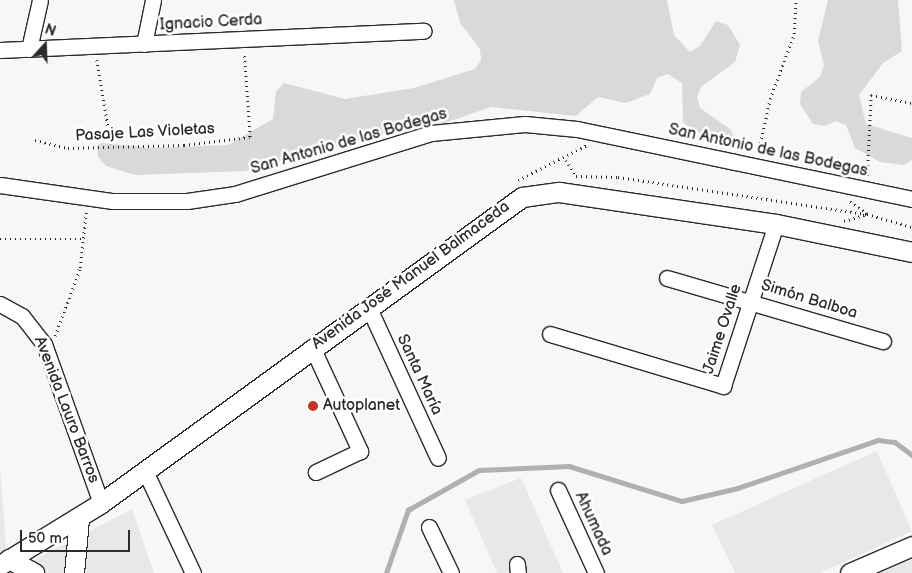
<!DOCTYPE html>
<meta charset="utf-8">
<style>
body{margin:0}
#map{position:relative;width:912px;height:573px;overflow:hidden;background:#f7f7f7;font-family:"Balsamiq Sans",sans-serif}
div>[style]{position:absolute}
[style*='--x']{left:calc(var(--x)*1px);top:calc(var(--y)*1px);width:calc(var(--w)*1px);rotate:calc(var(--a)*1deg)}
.built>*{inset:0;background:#e8e8e8}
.green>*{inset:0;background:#d9d9d9}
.stream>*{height:4.5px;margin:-2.25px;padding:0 2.25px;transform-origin:2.25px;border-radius:2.25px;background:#b0b0b0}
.path>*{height:2.5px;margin-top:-1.25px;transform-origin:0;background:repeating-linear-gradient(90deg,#2b2b2b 0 1px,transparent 0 5px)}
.roads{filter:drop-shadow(1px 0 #2b2b2b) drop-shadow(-1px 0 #2b2b2b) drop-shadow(0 1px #2b2b2b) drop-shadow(0 -1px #2b2b2b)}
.minor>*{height:15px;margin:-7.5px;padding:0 7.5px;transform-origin:7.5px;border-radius:7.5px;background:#fff}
.major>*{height:19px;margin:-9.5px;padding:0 9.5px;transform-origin:9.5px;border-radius:9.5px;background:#fff}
.dots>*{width:14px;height:14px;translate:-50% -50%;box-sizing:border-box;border:2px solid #fff;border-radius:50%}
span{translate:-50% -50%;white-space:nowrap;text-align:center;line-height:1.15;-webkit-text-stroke:5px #fff;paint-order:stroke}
.street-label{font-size:16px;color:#2b2b2b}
.poi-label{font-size:16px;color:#2b2b2b}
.left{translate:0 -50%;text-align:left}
.north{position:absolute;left:20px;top:20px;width:50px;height:50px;-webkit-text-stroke:4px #fff;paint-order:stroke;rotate:20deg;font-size:14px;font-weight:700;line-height:20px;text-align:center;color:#2b2b2b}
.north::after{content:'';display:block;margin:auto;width:18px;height:22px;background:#2b2b2b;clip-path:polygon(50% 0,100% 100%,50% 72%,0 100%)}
.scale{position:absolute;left:20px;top:530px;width:110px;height:22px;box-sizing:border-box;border:2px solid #2b2b2b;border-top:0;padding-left:6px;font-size:15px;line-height:18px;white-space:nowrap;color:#2b2b2b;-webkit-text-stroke:4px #fff;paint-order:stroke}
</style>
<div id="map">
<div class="built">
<i style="clip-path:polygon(877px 451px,912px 531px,820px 573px,735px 573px,712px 525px)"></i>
<i style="clip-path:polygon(0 466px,8px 573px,0 573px)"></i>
<i style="clip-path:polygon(521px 478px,563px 573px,497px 573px,465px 500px)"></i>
<i style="clip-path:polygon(132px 509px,154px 573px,9px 573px)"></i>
<i style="clip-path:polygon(912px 559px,912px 573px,879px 573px)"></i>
</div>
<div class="green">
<i style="clip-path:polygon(454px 0,667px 0,674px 35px,690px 52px,700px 46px,716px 21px,728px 25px,740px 45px,735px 62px,701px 87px,697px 97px,700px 108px,730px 129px,735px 139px,713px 141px,683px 123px,682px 83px,668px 74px,657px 78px,650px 94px,626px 103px,598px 97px,576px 116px,491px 107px,442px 124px,395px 131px,245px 171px,135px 175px,106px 166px,98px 157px,97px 146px,102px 143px,151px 148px,228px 145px,273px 119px,276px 91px,284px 83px,345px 99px,414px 88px,475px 69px,481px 60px,480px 49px,460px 23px)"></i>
<i style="clip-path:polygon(828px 0,898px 0,902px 51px,883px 63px,859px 95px,866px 124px,912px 138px,912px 160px,904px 165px,880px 162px,855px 148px,846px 125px,835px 121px,825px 126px,813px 124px,800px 104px,801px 92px,820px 77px,824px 65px,818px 41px)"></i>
</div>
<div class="stream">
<i style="--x:386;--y:573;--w:67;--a:-70.8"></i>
<i style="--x:408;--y:510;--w:81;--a:-29.4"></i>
<i style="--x:479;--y:470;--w:90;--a:-2.5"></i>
<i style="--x:569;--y:466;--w:118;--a:17.2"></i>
<i style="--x:682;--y:501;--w:57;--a:-13.1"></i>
<i style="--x:738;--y:488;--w:148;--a:-18.9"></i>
<i style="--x:878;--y:440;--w:17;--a:7"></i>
<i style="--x:895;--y:442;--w:21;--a:37"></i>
</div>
<div class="path">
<i style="--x:97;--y:60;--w:85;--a:80.5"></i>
<i style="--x:35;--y:140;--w:34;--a:14"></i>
<i style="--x:68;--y:148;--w:116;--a:-1.5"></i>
<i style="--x:184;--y:145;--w:66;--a:-6.9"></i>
<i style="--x:250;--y:137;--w:83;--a:-94.1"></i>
<i style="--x:758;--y:153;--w:55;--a:-77.5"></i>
<i style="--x:770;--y:99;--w:69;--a:-69.7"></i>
<i style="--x:794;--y:34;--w:34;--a:-87"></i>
<i style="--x:566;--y:160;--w:19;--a:58"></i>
<i style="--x:576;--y:176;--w:42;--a:1.4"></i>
<i style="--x:618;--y:177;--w:252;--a:8.5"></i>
<i style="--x:867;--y:214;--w:47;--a:16.1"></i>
<i style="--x:867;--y:176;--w:81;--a:-87.2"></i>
<i style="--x:871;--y:95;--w:42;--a:11"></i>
<i style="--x:518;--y:180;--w:77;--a:-26.9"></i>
<i style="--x:844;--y:221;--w:24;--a:-17"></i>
<i style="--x:867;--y:214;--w:21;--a:-145"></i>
<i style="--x:0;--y:239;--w:83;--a:0"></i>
<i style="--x:55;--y:336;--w:72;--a:-69.8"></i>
<i style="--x:80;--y:268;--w:56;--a:-83.9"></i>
</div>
<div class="roads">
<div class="minor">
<i style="--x:144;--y:44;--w:45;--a:-78.4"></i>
<i style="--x:29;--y:49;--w:50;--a:-77.3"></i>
<i style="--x:0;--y:50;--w:424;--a:-2.6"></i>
<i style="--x:0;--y:185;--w:114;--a:8.1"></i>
<i style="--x:113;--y:201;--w:74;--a:0"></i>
<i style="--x:187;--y:201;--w:49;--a:-8.3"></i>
<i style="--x:235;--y:194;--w:205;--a:-17.3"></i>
<i style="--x:431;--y:133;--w:94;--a:-5.5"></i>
<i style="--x:525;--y:124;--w:52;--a:5.5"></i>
<i style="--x:577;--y:129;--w:342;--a:11.8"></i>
<i style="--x:667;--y:278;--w:225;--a:16.3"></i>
<i style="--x:0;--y:304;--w:25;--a:29"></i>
<i style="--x:22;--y:316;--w:36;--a:52"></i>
<i style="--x:44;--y:344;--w:169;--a:70.3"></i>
<i style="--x:368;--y:306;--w:167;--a:65.3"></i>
<i style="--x:550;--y:334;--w:181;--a:16.7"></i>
<i style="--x:723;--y:386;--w:170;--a:-71.9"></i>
<i style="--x:312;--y:347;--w:115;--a:65.2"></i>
<i style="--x:360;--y:451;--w:49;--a:154.5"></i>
<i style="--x:145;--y:471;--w:113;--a:64.8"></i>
<i style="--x:558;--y:490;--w:91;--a:65.4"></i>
<i style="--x:429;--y:527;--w:51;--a:64.4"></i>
<i style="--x:517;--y:564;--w:9;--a:84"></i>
</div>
<div class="major">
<i style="--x:9;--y:559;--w:29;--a:29"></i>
<i style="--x:0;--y:565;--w:119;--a:-31.5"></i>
<i style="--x:101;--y:503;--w:520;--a:-36.01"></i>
<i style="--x:522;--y:197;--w:37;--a:-8"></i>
<i style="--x:559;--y:192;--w:219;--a:8.4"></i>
<i style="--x:776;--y:224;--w:139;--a:11.6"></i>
<i style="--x:74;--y:573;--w:54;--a:-84.7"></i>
<i style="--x:850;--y:573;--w:68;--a:-23.5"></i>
</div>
</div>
<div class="dots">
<i style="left:313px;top:406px;background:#c8321e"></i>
</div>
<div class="street-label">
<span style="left:211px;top:23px;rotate:-3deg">Ignacio Cerda</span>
<span style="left:145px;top:133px;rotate:-3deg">Pasaje Las Violetas</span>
<span style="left:349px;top:142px;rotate:-16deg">San Antonio de las Bodegas</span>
<span style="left:768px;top:151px;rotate:12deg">San Antonio de las Bodegas</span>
<span style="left:411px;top:276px;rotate:-36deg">Avenida José Manuel Balmaceda</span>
<span style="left:809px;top:300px;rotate:17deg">Simón Balboa</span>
<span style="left:723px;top:329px;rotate:-72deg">Jaime Ovalle</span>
<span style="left:419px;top:375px;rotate:65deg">Santa María</span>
<span style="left:66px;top:410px;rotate:69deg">Avenida Lauro Barros</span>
<span style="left:593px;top:524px;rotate:65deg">Ahumada</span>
</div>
<div class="poi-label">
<span class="left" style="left:323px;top:406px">Autoplanet</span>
</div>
<div class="north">N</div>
<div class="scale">50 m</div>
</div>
